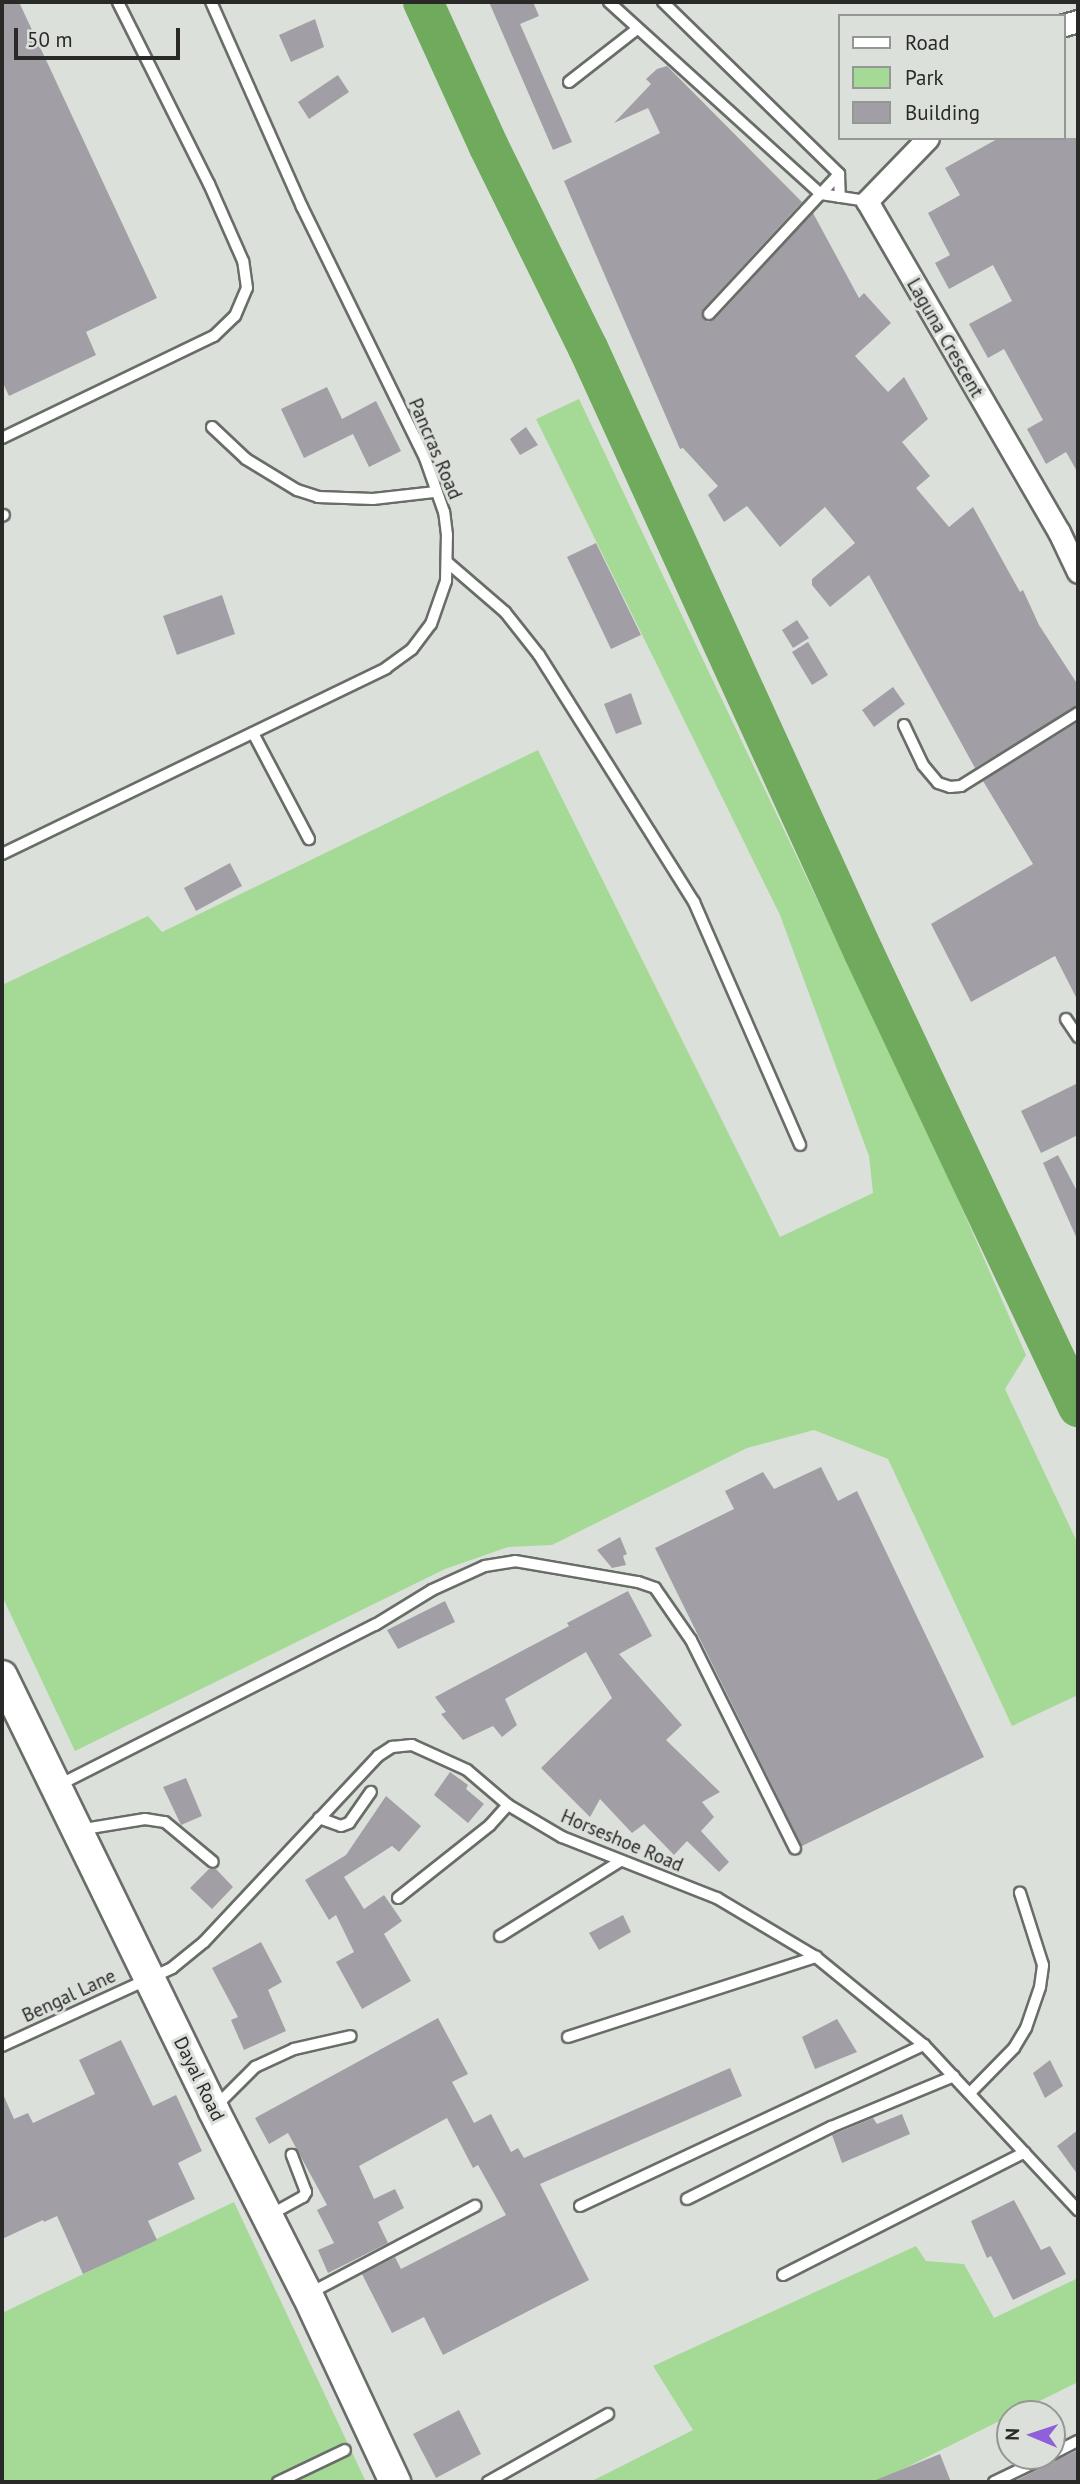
<!DOCTYPE html>
<style>
body{margin:0}
#map{position:relative;width:1080px;height:2484px;overflow:hidden;background:#dce0db;font-family:"PT Sans",sans-serif}
div>[style]{position:absolute}
[style*='--x']{left:calc(var(--x)*1px);top:calc(var(--y)*1px);width:calc(var(--w)*1px);rotate:calc(var(--a)*1deg)}
.green>*{inset:0;background:#a4da95}
.river>*{height:40px;margin:-20px;padding:0 20px;transform-origin:20px;border-radius:20px;background:#6faa5d}
.building>*{inset:0;background:#a19fa5}
.roads{filter:drop-shadow(2px 0 #696d68) drop-shadow(-2px 0 #696d68) drop-shadow(0 2px #696d68) drop-shadow(0 -2px #696d68)}
.lane>*{height:10px;margin:-5px;padding:0 5px;transform-origin:5px;border-radius:5px;background:#fff}
.street>*{height:21px;margin:-10.5px;padding:0 10.5px;transform-origin:10.5px;border-radius:10.5px;background:#fff}
.secondary>*{height:30px;margin:-15px;padding:0 15px;transform-origin:15px;border-radius:15px;background:#fff}
span{translate:-50% -50%;white-space:nowrap;text-align:center;line-height:1.15;-webkit-text-stroke:6px #dce0db;paint-order:stroke}
.street-label{font-size:19px;color:#292a28}
.frame{position:absolute;inset:0;border:4px solid #292a28;pointer-events:none}
.legend{position:absolute;left:838px;top:14px;width:228px;height:126px;box-sizing:border-box;background:#dce0db;border:2px solid #949793;margin:0;padding:9px 12px;list-style:none;font-size:21px;color:#292a28}
.legend li{display:flex;align-items:center;gap:14px;height:35px}
.legend b{width:35px;border:2px solid #949793}
.north{position:absolute;left:996px;top:2400px;width:70px;height:70px;box-sizing:border-box;background:#dce0db;border:2px solid #949793;border-radius:50%;rotate:272deg;font-size:19px;font-weight:700;line-height:28px;text-align:center;color:#292a28}
.north::after{content:'';display:block;margin:auto;width:24px;height:32px;background:#9060da;clip-path:polygon(50% 0,100% 100%,50% 72%,0 100%)}
.scale{position:absolute;left:14px;top:28px;width:166px;height:32px;box-sizing:border-box;border:4px solid #292a28;border-top:0;padding-left:9px;font-size:21px;line-height:24px;white-space:nowrap;color:#292a28;-webkit-text-stroke:5px #dce0db;paint-order:stroke}
</style>
<div id="map">
<div class="green">
<i style="clip-path:polygon(579px 399px,940px 1158px,1026px 1355px,1005px 1389px,1078px 1544px,1078px 1695px,1012px 1726px,888px 1459px,814px 1430px,747px 1448px,552px 1545px,508px 1547px,445px 1569px,75px 1751px,2px 1596px,2px 985px,148px 916px,162px 932px,538px 750px,780px 1237px,873px 1193px,869px 1156px,780px 915px,536px 419px)"></i>
<i style="clip-path:polygon(234px 2202px,366px 2482px,2px 2482px,2px 2313px)"></i>
<i style="clip-path:polygon(916px 2246px,926px 2261px,964px 2264px,994px 2318px,1078px 2278px,1078px 2382px,877px 2482px,590px 2482px,693px 2430px,653px 2366px)"></i>
</div>
<div class="river">
<i style="--x:423;--y:2;--w:159;--a:65.5"></i>
<i style="--x:489;--y:147;--w:224;--a:63.8"></i>
<i style="--x:588;--y:348;--w:665;--a:65.48"></i>
<i style="--x:864;--y:953;--w:502;--a:64.76"></i>
</div>
<div class="building">
<i style="clip-path:polygon(2px 2px,19px 2px,157px 298px,86px 332px,96px 355px,9px 396px,2px 381px)"></i>
<i style="clip-path:polygon(489px 2px,533px 2px,539px 16px,520px 24px,572px 142px,553px 150px)"></i>
<i style="clip-path:polygon(315px 19px,324px 47px,291px 62px,279px 35px)"></i>
<i style="clip-path:polygon(667px 66px,802px 202px,703px 309px,703px 319px,708px 322px,715px 319px,813px 213px,859px 298px,864px 293px,891px 323px,855px 356px,888px 392px,904px 377px,928px 419px,902px 442px,930px 476px,916px 488px,949px 527px,973px 507px,1020px 592px,1023px 590px,1039px 625px,1078px 685px,1078px 705px,975px 768px,869px 575px,830px 607px,812px 585px,812px 579px,855px 543px,825px 507px,780px 547px,747px 506px,724px 522px,708px 495px,718px 486px,683px 448px,680px 449px,564px 181px,660px 133px,648px 108px,614px 123px,651px 84px,646px 79px,657px 69px)"></i>
<i style="clip-path:polygon(338px 75px,349px 92px,309px 119px,298px 102px)"></i>
<i style="clip-path:polygon(999px 138px,1078px 138px,1078px 473px,1066px 452px,1046px 464px,1027px 429px,1043px 420px,1004px 349px,988px 358px,969px 324px,1012px 301px,993px 265px,949px 289px,935px 263px,950px 255px,928px 213px,960px 195px,945px 168px)"></i>
<i style="clip-path:polygon(327px 387px,342px 419px,376px 401px,401px 451px,369px 467px,353px 434px,304px 458px,281px 409px)"></i>
<i style="clip-path:polygon(526px 427px,538px 445px,520px 455px,510px 439px)"></i>
<i style="clip-path:polygon(596px 543px,641px 635px,611px 649px,567px 557px)"></i>
<i style="clip-path:polygon(222px 595px,235px 634px,177px 655px,163px 616px)"></i>
<i style="clip-path:polygon(797px 620px,809px 638px,793px 648px,782px 630px)"></i>
<i style="clip-path:polygon(808px 642px,828px 675px,812px 685px,792px 652px)"></i>
<i style="clip-path:polygon(893px 687px,905px 704px,874px 727px,862px 710px)"></i>
<i style="clip-path:polygon(631px 693px,642px 724px,616px 734px,604px 704px)"></i>
<i style="clip-path:polygon(1078px 722px,1078px 1001px,1055px 956px,971px 1002px,931px 924px,1033px 864px,983px 781px)"></i>
<i style="clip-path:polygon(230px 863px,242px 886px,196px 911px,184px 888px)"></i>
<i style="clip-path:polygon(1078px 1083px,1078px 1135px,1041px 1153px,1021px 1111px)"></i>
<i style="clip-path:polygon(1058px 1155px,1078px 1193px,1078px 1241px,1043px 1163px)"></i>
<i style="clip-path:polygon(821px 1467px,838px 1501px,857px 1491px,984px 1757px,802px 1846px,655px 1548px,734px 1509px,725px 1491px,763px 1472px,774px 1489px)"></i>
<i style="clip-path:polygon(620px 1537px,627px 1554px,623px 1556px,626px 1565px,612px 1568px,597px 1550px)"></i>
<i style="clip-path:polygon(628px 1591px,652px 1636px,619px 1654px,682px 1725px,666px 1740px,720px 1792px,702px 1802px,714px 1817px,701px 1831px,729px 1862px,719px 1872px,687px 1841px,674px 1855px,644px 1824px,632px 1833px,600px 1799px,590px 1817px,541px 1768px,612px 1698px,586px 1652px,505px 1699px,517px 1725px,502px 1737px,493px 1726px,463px 1740px,441px 1714px,446px 1712px,435px 1697px,569px 1626px,567px 1623px)"></i>
<i style="clip-path:polygon(445px 1601px,455px 1622px,398px 1649px,387px 1630px)"></i>
<i style="clip-path:polygon(450px 1772px,468px 1785px,466px 1789px,484px 1804px,468px 1823px,434px 1795px)"></i>
<i style="clip-path:polygon(186px 1778px,202px 1816px,181px 1825px,163px 1787px)"></i>
<i style="clip-path:polygon(386px 1796px,421px 1826px,399px 1852px,392px 1846px,344px 1877px,364px 1909px,384px 1895px,402px 1921px,384px 1934px,411px 1981px,362px 2009px,336px 1962px,354px 1952px,336px 1915px,329px 1920px,305px 1880px,346px 1855px)"></i>
<i style="clip-path:polygon(209px 1869px,216px 1869px,233px 1887px,212px 1909px,190px 1888px)"></i>
<i style="clip-path:polygon(623px 1915px,631px 1932px,599px 1950px,589px 1933px)"></i>
<i style="clip-path:polygon(261px 1942px,282px 1982px,268px 1990px,286px 2031px,244px 2050px,231px 2020px,238px 2017px,212px 1968px)"></i>
<i style="clip-path:polygon(438px 2018px,468px 2074px,452px 2082px,474px 2123px,491px 2114px,511px 2152px,518px 2148px,524px 2158px,730px 2068px,742px 2096px,540px 2184px,589px 2280px,443px 2355px,424px 2317px,392px 2333px,362px 2274px,395px 2257px,401px 2269px,506px 2215px,478px 2165px,473px 2168px,447px 2118px,359px 2166px,374px 2199px,395px 2189px,404px 2208px,378px 2222px,388px 2243px,328px 2273px,318px 2250px,334px 2243px,317px 2210px,327px 2205px,288px 2133px,269px 2144px,255px 2118px)"></i>
<i style="clip-path:polygon(837px 2019px,857px 2052px,815px 2069px,802px 2037px)"></i>
<i style="clip-path:polygon(121px 2040px,153px 2106px,176px 2095px,202px 2151px,178px 2163px,195px 2199px,148px 2221px,157px 2240px,83px 2274px,57px 2216px,44px 2222px,43px 2220px,2px 2239px,2px 2092px,14px 2119px,28px 2113px,33px 2123px,95px 2094px,79px 2060px)"></i>
<i style="clip-path:polygon(1050px 2060px,1063px 2086px,1045px 2098px,1033px 2073px)"></i>
<i style="clip-path:polygon(902px 2114px,910px 2134px,842px 2163px,832px 2135px,873px 2118px,877px 2124px)"></i>
<i style="clip-path:polygon(1078px 2130px,1078px 2175px,1057px 2146px)"></i>
<i style="clip-path:polygon(1014px 2200px,1041px 2250px,1050px 2246px,1066px 2274px,1013px 2300px,991px 2256px,987px 2258px,971px 2221px)"></i>
<i style="clip-path:polygon(459px 2410px,481px 2454px,436px 2478px,413px 2434px)"></i>
<i style="clip-path:polygon(1078px 2450px,1078px 2482px,1013px 2482px,1053px 2462px)"></i>
<i style="clip-path:polygon(940px 2454px,951px 2482px,871px 2482px)"></i>
</div>
<div class="roads">
<div class="lane">
<i style="--x:609;--y:2;--w:286;--a:42.2"></i>
<i style="--x:821;--y:194;--w:47;--a:8.7"></i>
<i style="--x:663;--y:2;--w:246;--a:44.3"></i>
<i style="--x:839;--y:174;--w:23;--a:88"></i>
<i style="--x:569;--y:82;--w:86;--a:-37.9"></i>
<i style="--x:709;--y:314;--w:191;--a:-47.1"></i>
<i style="--x:212;--y:427;--w:47;--a:43.3"></i>
<i style="--x:246;--y:459;--w:60;--a:31.3"></i>
<i style="--x:297;--y:490;--w:22;--a:18"></i>
<i style="--x:318;--y:497;--w:55;--a:2.1"></i>
<i style="--x:373;--y:499;--w:61;--a:-6.5"></i>
<i style="--x:2;--y:438;--w:235;--a:-25.7"></i>
<i style="--x:214;--y:336;--w:29;--a:-44"></i>
<i style="--x:235;--y:316;--w:30;--a:-67"></i>
<i style="--x:247;--y:288;--w:27;--a:-98"></i>
<i style="--x:243;--y:261;--w:84;--a:-113.8"></i>
<i style="--x:209;--y:184;--w:203;--a:-116.6"></i>
<i style="--x:2;--y:516;--w:2;--a:-27"></i>
<i style="--x:447;--y:562;--w:77;--a:40.8"></i>
<i style="--x:505;--y:612;--w:55;--a:51.7"></i>
<i style="--x:539;--y:655;--w:292;--a:57.9"></i>
<i style="--x:694;--y:902;--w:265;--a:66.4"></i>
<i style="--x:904;--y:725;--w:44;--a:64.6"></i>
<i style="--x:923;--y:765;--w:23;--a:50"></i>
<i style="--x:938;--y:783;--w:13;--a:18"></i>
<i style="--x:950;--y:787;--w:11;--a:-5"></i>
<i style="--x:961;--y:786;--w:138;--a:-32"></i>
<i style="--x:253;--y:733;--w:120;--a:62.2"></i>
<i style="--x:2;--y:854;--w:427;--a:-25.8"></i>
<i style="--x:386;--y:668;--w:32;--a:-36"></i>
<i style="--x:412;--y:649;--w:31;--a:-53"></i>
<i style="--x:431;--y:624;--w:46;--a:-70.8"></i>
<i style="--x:446;--y:581;--w:46;--a:-88.8"></i>
<i style="--x:447;--y:535;--w:23;--a:-97"></i>
<i style="--x:444;--y:512;--w:57;--a:-109.4"></i>
<i style="--x:425;--y:458;--w:280;--a:-116.1"></i>
<i style="--x:302;--y:207;--w:224;--a:-113.9"></i>
<i style="--x:1066;--y:1019;--w:22;--a:56"></i>
<i style="--x:59;--y:1785;--w:354;--a:-26.9"></i>
<i style="--x:375;--y:1625;--w:67;--a:-31.6"></i>
<i style="--x:432;--y:1590;--w:58;--a:-24.4"></i>
<i style="--x:485;--y:1566;--w:30;--a:-9"></i>
<i style="--x:515;--y:1561;--w:125;--a:9.7"></i>
<i style="--x:638;--y:1582;--w:18;--a:19"></i>
<i style="--x:655;--y:1588;--w:63;--a:55.3"></i>
<i style="--x:691;--y:1640;--w:233;--a:63.5"></i>
<i style="--x:319;--y:1818;--w:23;--a:20"></i>
<i style="--x:341;--y:1826;--w:9;--a:-21"></i>
<i style="--x:349;--y:1823;--w:38;--a:-55"></i>
<i style="--x:78;--y:1830;--w:68;--a:-9.3"></i>
<i style="--x:145;--y:1819;--w:20;--a:9"></i>
<i style="--x:165;--y:1822;--w:62;--a:39.8"></i>
<i style="--x:398;--y:1898;--w:117;--a:-38.4"></i>
<i style="--x:490;--y:1825;--w:27;--a:-48"></i>
<i style="--x:500;--y:1936;--w:140;--a:-31.9"></i>
<i style="--x:568;--y:2037;--w:261;--a:-17.9"></i>
<i style="--x:2;--y:2046;--w:187;--a:-24.6"></i>
<i style="--x:172;--y:1968;--w:41;--a:-39.1"></i>
<i style="--x:204;--y:1942;--w:255;--a:-46.9"></i>
<i style="--x:378;--y:1756;--w:17;--a:-33"></i>
<i style="--x:392;--y:1747;--w:20;--a:-6"></i>
<i style="--x:412;--y:1745;--w:60;--a:24.4"></i>
<i style="--x:467;--y:1770;--w:54;--a:40.5"></i>
<i style="--x:508;--y:1805;--w:63;--a:30.7"></i>
<i style="--x:562;--y:1837;--w:167;--a:21.5"></i>
<i style="--x:717;--y:1898;--w:115;--a:30.8"></i>
<i style="--x:816;--y:1957;--w:139;--a:39.2"></i>
<i style="--x:924;--y:2045;--w:226;--a:47"></i>
<i style="--x:970;--y:2093;--w:63;--a:-45.6"></i>
<i style="--x:1014;--y:2048;--w:23;--a:-59"></i>
<i style="--x:1026;--y:2028;--w:43;--a:-71.1"></i>
<i style="--x:1040;--y:1987;--w:22;--a:-82"></i>
<i style="--x:1043;--y:1965;--w:76;--a:-107.7"></i>
<i style="--x:215;--y:2107;--w:57;--a:-45"></i>
<i style="--x:255;--y:2067;--w:43;--a:-24.8"></i>
<i style="--x:294;--y:2049;--w:58;--a:-12.8"></i>
<i style="--x:687;--y:2199;--w:161;--a:-26.6"></i>
<i style="--x:831;--y:2127;--w:133;--a:-22.5"></i>
<i style="--x:580;--y:2206;--w:380;--a:-25.1"></i>
<i style="--x:270;--y:2215;--w:38;--a:-29"></i>
<i style="--x:303;--y:2197;--w:6;--a:-59"></i>
<i style="--x:306;--y:2192;--w:40;--a:-111"></i>
<i style="--x:783;--y:2275;--w:271;--a:-26.9"></i>
<i style="--x:310;--y:2293;--w:187;--a:-27.8"></i>
<i style="--x:1052;--y:2454;--w:29;--a:-27"></i>
<i style="--x:278;--y:2482;--w:74;--a:-25.5"></i>
<i style="--x:488;--y:2482;--w:138;--a:-29.5"></i>
<i style="--x:994;--y:2482;--w:60;--a:-25.7"></i>
</div>
<div class="street">
<i style="--x:1064;--y:25;--w:15;--a:-16"></i>
<i style="--x:928;--y:138;--w:88;--a:134.1"></i>
<i style="--x:867;--y:201;--w:383;--a:59.9"></i>
<i style="--x:1059;--y:532;--w:44;--a:64.6"></i>
</div>
<div class="secondary">
<i style="--x:2;--y:1676;--w:482;--a:64"></i>
<i style="--x:213;--y:2109;--w:208;--a:63.1"></i>
<i style="--x:307;--y:2294;--w:208;--a:64.9"></i>
</div>
</div>
<div class="street-label">
<span style="left:945px;top:338px;rotate:60deg">Laguna Crescent</span>
<span style="left:435px;top:449px;rotate:67deg">Pancras Road</span>
<span style="left:622px;top:1841px;rotate:23deg">Horseshoe Road</span>
<span style="left:69px;top:1996px;rotate:-25deg">Bengal Lane</span>
<span style="left:199px;top:2079px;rotate:64deg">Dayal Road</span>
</div>
<div class="frame"></div>
<ul class="legend">
<li><b style="height:9px;background:#fff"></b>Road</li>
<li><b style="height:19px;background:#a4da95"></b>Park</li>
<li><b style="height:19px;background:#a19fa5"></b>Building</li>
</ul>
<div class="north">N</div>
<div class="scale">50 m</div>
</div>
